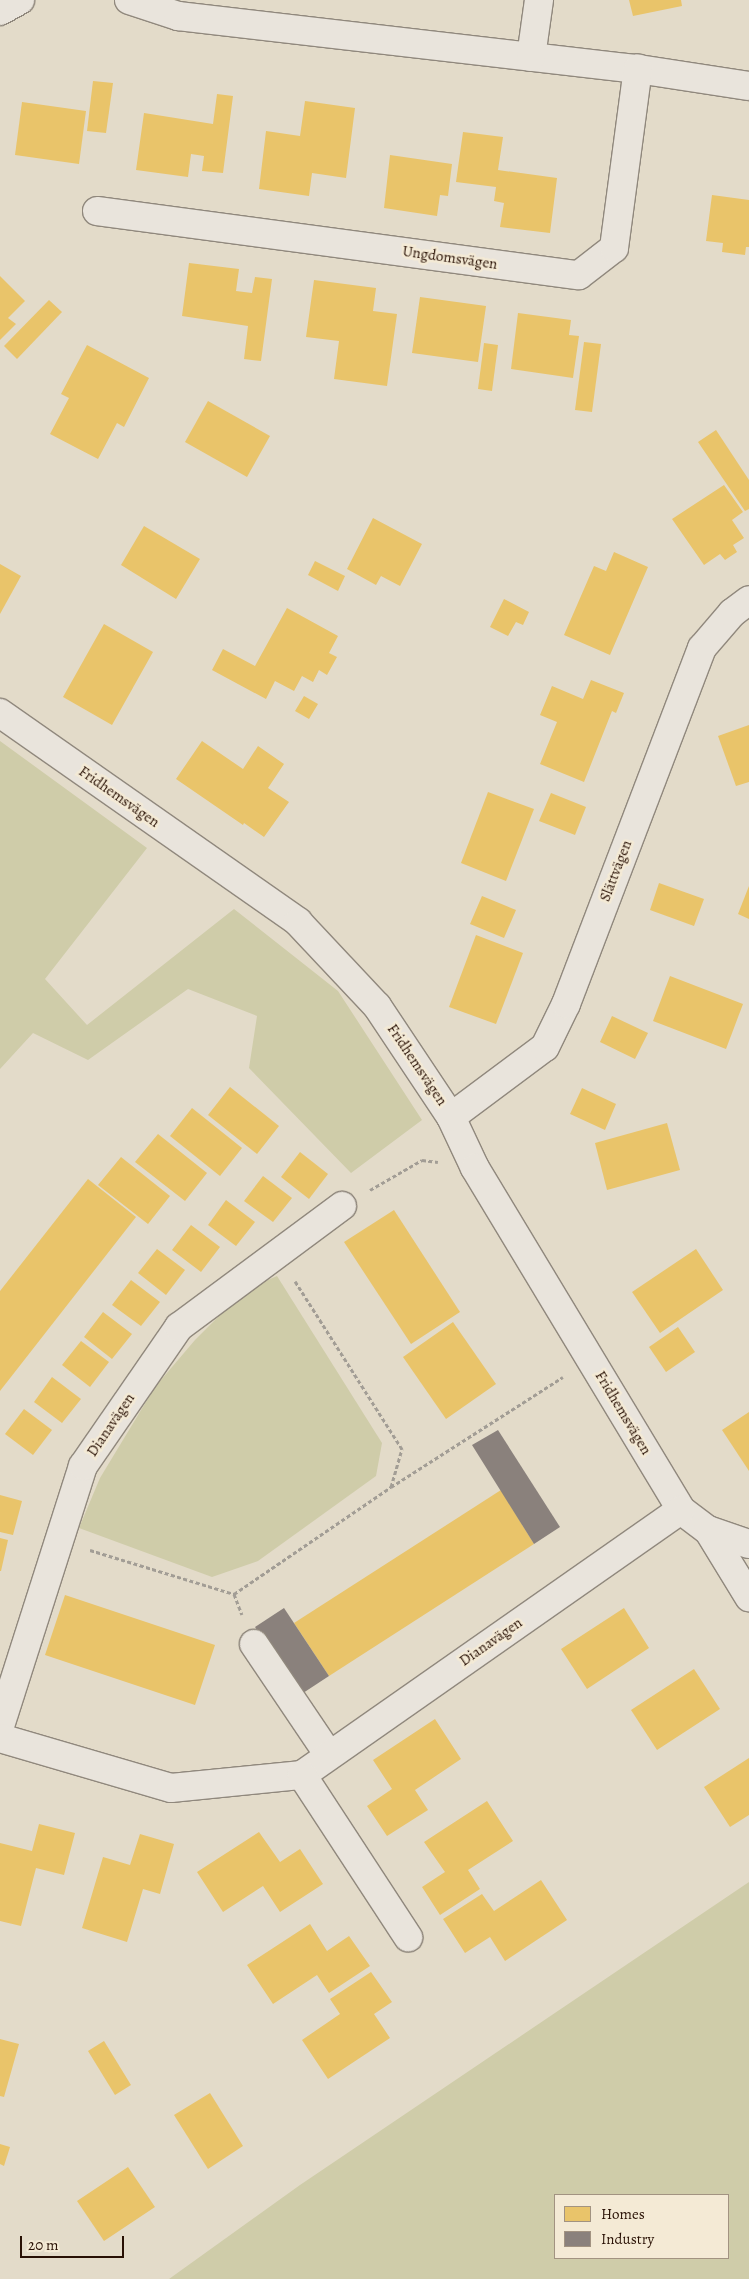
<!DOCTYPE html>
<meta charset="utf-8">
<style>
body{margin:0}
#map{position:relative;width:749px;height:2279px;overflow:hidden;background:#e3dbc9;font-family:Alegreya,serif}
div>[style]{position:absolute}
[style*='--x']{left:calc(var(--x)*1px);top:calc(var(--y)*1px);width:calc(var(--w)*1px);rotate:calc(var(--a)*1deg)}
.green>*{inset:0;background:#cfcca9}
.homes>*{inset:0;background:#e9c46a}
.industry>*{inset:0;background:#8a817c}
.path>*{height:3px;margin-top:-1.5px;transform-origin:0;background:repeating-linear-gradient(90deg,#a29d95 0 4px,transparent 0 6.5px)}
.roads{filter:drop-shadow(1px 0 #90887d) drop-shadow(-1px 0 #90887d) drop-shadow(0 1px #90887d) drop-shadow(0 -1px #90887d)}
.minor>*{height:28px;margin:-14px;padding:0 14px;transform-origin:14px;border-radius:14px;background:#e9e4dc}
span{translate:-50% -50%;white-space:nowrap;text-align:center;line-height:1.15;-webkit-text-stroke:5px #f4ead5;paint-order:stroke}
.street-label{font-size:15px;color:#281004}
.legend{position:absolute;left:554px;top:2194px;width:175px;height:65px;box-sizing:border-box;background:#f4ead5;border:1px solid #a29381;margin:0;padding:6px 9px;list-style:none;font-size:15px;color:#281004}
.legend li{display:flex;align-items:center;gap:10px;height:25px}
.legend b{width:25px;border:1px solid #a29381}
.scale{position:absolute;left:20px;top:2236px;width:104px;height:22px;box-sizing:border-box;border:2px solid #281004;border-top:0;padding-left:6px;font-size:15px;line-height:18px;white-space:nowrap;color:#281004;-webkit-text-stroke:4px #f4ead5;paint-order:stroke}
</style>
<div id="map">
<div class="green">
<i style="clip-path:polygon(0 741px,147px 848px,45px 979px,87px 1025px,234px 909px,338px 991px,422px 1120px,351px 1173px,249px 1068px,257px 1016px,188px 989px,88px 1060px,33px 1033px,0 1069px)"></i>
<i style="clip-path:polygon(277px 1276px,382px 1443px,376px 1476px,258px 1561px,212px 1577px,79px 1528px,100px 1478px,155px 1387px,195px 1340px,245px 1290px)"></i>
<i style="clip-path:polygon(evenodd,749px 1882px,749px 2279px,169px 2279px,300px 2185px,749px 1882px,555px 2195px,728px 2195px,728px 2258px,555px 2258px,555px 2195px)"></i>
</div>
<div class="homes">
<i style="clip-path:polygon(629px 0,681px 0,682px 6px,633px 16px)"></i>
<i style="clip-path:polygon(93px 81px,113px 83px,106px 133px,87px 131px)"></i>
<i style="clip-path:polygon(217px 94px,233px 96px,223px 173px,202px 171px,204px 156px,191px 154px,188px 177px,136px 170px,144px 113px,213px 124px)"></i>
<i style="clip-path:polygon(305px 101px,355px 108px,346px 178px,312px 173px,309px 196px,259px 189px,266px 131px,300px 136px)"></i>
<i style="clip-path:polygon(22px 102px,86px 111px,79px 164px,15px 155px)"></i>
<i style="clip-path:polygon(463px 132px,503px 137px,498px 170px,557px 178px,550px 233px,500px 227px,504px 203px,494px 201px,496px 187px,456px 182px)"></i>
<i style="clip-path:polygon(390px 155px,452px 164px,448px 196px,440px 195px,437px 216px,384px 208px)"></i>
<i style="clip-path:polygon(712px 195px,749px 200px,749px 247px,746px 247px,745px 255px,722px 252px,723px 243px,706px 241px)"></i>
<i style="clip-path:polygon(189px 263px,239px 269px,236px 291px,252px 293px,255px 277px,272px 279px,261px 361px,244px 359px,248px 326px,182px 316px)"></i>
<i style="clip-path:polygon(0 276px,25px 301px,8px 318px,16px 324px,0 340px)"></i>
<i style="clip-path:polygon(314px 280px,376px 288px,373px 311px,397px 314px,387px 386px,334px 379px,339px 341px,306px 337px)"></i>
<i style="clip-path:polygon(420px 297px,486px 306px,478px 362px,412px 353px)"></i>
<i style="clip-path:polygon(49px 300px,62px 312px,17px 359px,4px 346px)"></i>
<i style="clip-path:polygon(518px 313px,571px 320px,569px 335px,579px 336px,573px 378px,511px 369px)"></i>
<i style="clip-path:polygon(584px 342px,601px 344px,592px 412px,575px 410px)"></i>
<i style="clip-path:polygon(484px 343px,498px 345px,492px 391px,478px 389px)"></i>
<i style="clip-path:polygon(87px 345px,149px 378px,124px 427px,117px 423px,98px 459px,50px 434px,69px 398px,61px 394px)"></i>
<i style="clip-path:polygon(208px 401px,270px 436px,247px 477px,185px 442px)"></i>
<i style="clip-path:polygon(716px 430px,749px 480px,749px 509px,745px 511px,698px 442px)"></i>
<i style="clip-path:polygon(724px 485px,743px 512px,732px 520px,744px 538px,733px 545px,737px 552px,725px 560px,720px 554px,704px 565px,672px 519px)"></i>
<i style="clip-path:polygon(373px 518px,422px 544px,400px 586px,381px 576px,376px 585px,347px 569px)"></i>
<i style="clip-path:polygon(144px 526px,200px 559px,176px 599px,121px 565px)"></i>
<i style="clip-path:polygon(614px 552px,648px 567px,610px 655px,564px 635px,594px 566px,606px 571px)"></i>
<i style="clip-path:polygon(315px 561px,345px 576px,338px 591px,308px 575px)"></i>
<i style="clip-path:polygon(0 564px,21px 576px,0 614px)"></i>
<i style="clip-path:polygon(504px 599px,529px 612px,523px 625px,516px 622px,508px 636px,490px 627px)"></i>
<i style="clip-path:polygon(287px 608px,338px 636px,329px 653px,337px 657px,327px 675px,319px 670px,313px 682px,302px 676px,294px 691px,275px 681px,266px 699px,212px 670px,223px 649px,255px 666px)"></i>
<i style="clip-path:polygon(104px 624px,153px 652px,112px 725px,63px 697px)"></i>
<i style="clip-path:polygon(591px 680px,624px 693px,616px 713px,612px 711px,584px 782px,540px 764px,557px 722px,540px 715px,552px 686px,583px 699px)"></i>
<i style="clip-path:polygon(304px 696px,318px 704px,309px 719px,295px 711px)"></i>
<i style="clip-path:polygon(749px 725px,749px 782px,736px 786px,718px 736px)"></i>
<i style="clip-path:polygon(202px 741px,243px 769px,258px 746px,284px 764px,268px 788px,289px 802px,264px 837px,244px 823px,243px 825px,176px 779px)"></i>
<i style="clip-path:polygon(488px 792px,534px 809px,506px 881px,461px 863px)"></i>
<i style="clip-path:polygon(551px 793px,586px 807px,575px 835px,539px 821px)"></i>
<i style="clip-path:polygon(659px 883px,704px 899px,694px 926px,650px 910px)"></i>
<i style="clip-path:polygon(749px 886px,749px 919px,738px 914px)"></i>
<i style="clip-path:polygon(482px 896px,516px 910px,504px 938px,470px 924px)"></i>
<i style="clip-path:polygon(476px 935px,523px 953px,496px 1024px,449px 1007px)"></i>
<i style="clip-path:polygon(670px 976px,743px 1004px,726px 1049px,653px 1021px)"></i>
<i style="clip-path:polygon(612px 1016px,648px 1033px,635px 1059px,600px 1042px)"></i>
<i style="clip-path:polygon(230px 1087px,279px 1126px,257px 1154px,208px 1115px)"></i>
<i style="clip-path:polygon(582px 1088px,616px 1104px,605px 1130px,570px 1114px)"></i>
<i style="clip-path:polygon(192px 1108px,242px 1148px,220px 1176px,170px 1136px)"></i>
<i style="clip-path:polygon(667px 1123px,680px 1170px,607px 1190px,595px 1143px)"></i>
<i style="clip-path:polygon(158px 1134px,207px 1173px,185px 1201px,135px 1162px)"></i>
<i style="clip-path:polygon(300px 1152px,328px 1174px,309px 1199px,281px 1177px)"></i>
<i style="clip-path:polygon(121px 1157px,170px 1196px,148px 1224px,98px 1185px)"></i>
<i style="clip-path:polygon(263px 1176px,292px 1198px,273px 1222px,244px 1201px)"></i>
<i style="clip-path:polygon(88px 1179px,136px 1217px,0 1391px,0 1291px)"></i>
<i style="clip-path:polygon(226px 1200px,255px 1222px,236px 1246px,208px 1225px)"></i>
<i style="clip-path:polygon(394px 1210px,460px 1312px,411px 1344px,344px 1242px)"></i>
<i style="clip-path:polygon(191px 1225px,220px 1247px,201px 1272px,172px 1250px)"></i>
<i style="clip-path:polygon(157px 1249px,185px 1270px,166px 1295px,138px 1273px)"></i>
<i style="clip-path:polygon(696px 1249px,723px 1290px,660px 1333px,632px 1292px)"></i>
<i style="clip-path:polygon(131px 1280px,160px 1302px,141px 1326px,112px 1305px)"></i>
<i style="clip-path:polygon(103px 1312px,132px 1334px,112px 1359px,84px 1337px)"></i>
<i style="clip-path:polygon(453px 1322px,496px 1384px,446px 1419px,403px 1357px)"></i>
<i style="clip-path:polygon(678px 1327px,695px 1352px,666px 1372px,649px 1347px)"></i>
<i style="clip-path:polygon(81px 1341px,109px 1362px,90px 1387px,62px 1365px)"></i>
<i style="clip-path:polygon(52px 1377px,81px 1399px,62px 1423px,34px 1402px)"></i>
<i style="clip-path:polygon(24px 1409px,52px 1430px,33px 1455px,5px 1434px)"></i>
<i style="clip-path:polygon(749px 1412px,749px 1471px,722px 1430px)"></i>
<i style="clip-path:polygon(501px 1490px,534px 1544px,329px 1676px,294px 1623px)"></i>
<i style="clip-path:polygon(0 1495px,22px 1501px,13px 1535px,0 1532px)"></i>
<i style="clip-path:polygon(0 1538px,8px 1540px,1px 1571px,0 1571px)"></i>
<i style="clip-path:polygon(65px 1595px,215px 1645px,195px 1705px,45px 1655px)"></i>
<i style="clip-path:polygon(624px 1608px,649px 1648px,587px 1689px,561px 1649px)"></i>
<i style="clip-path:polygon(694px 1669px,720px 1709px,657px 1750px,631px 1710px)"></i>
<i style="clip-path:polygon(435px 1719px,461px 1759px,415px 1790px,428px 1810px,387px 1836px,367px 1806px,392px 1789px,373px 1760px)"></i>
<i style="clip-path:polygon(749px 1758px,749px 1815px,730px 1827px,704px 1787px)"></i>
<i style="clip-path:polygon(487px 1801px,513px 1841px,468px 1870px,480px 1889px,440px 1915px,422px 1887px,445px 1872px,424px 1842px)"></i>
<i style="clip-path:polygon(39px 1824px,75px 1833px,64px 1875px,36px 1868px,21px 1926px,0 1921px,0 1843px,32px 1851px)"></i>
<i style="clip-path:polygon(259px 1832px,280px 1862px,300px 1849px,323px 1884px,280px 1912px,263px 1886px,223px 1912px,197px 1872px)"></i>
<i style="clip-path:polygon(140px 1834px,174px 1844px,160px 1894px,143px 1889px,127px 1942px,82px 1928px,103px 1857px,130px 1865px)"></i>
<i style="clip-path:polygon(541px 1880px,567px 1920px,505px 1961px,490px 1937px,465px 1953px,443px 1919px,482px 1894px,494px 1911px)"></i>
<i style="clip-path:polygon(310px 1924px,327px 1951px,349px 1936px,370px 1966px,329px 1993px,317px 1975px,273px 2004px,247px 1965px)"></i>
<i style="clip-path:polygon(371px 1972px,392px 2002px,374px 2014px,390px 2038px,328px 2079px,302px 2040px,340px 2014px,330px 1999px)"></i>
<i style="clip-path:polygon(0 2039px,19px 2044px,4px 2097px,0 2096px)"></i>
<i style="clip-path:polygon(104px 2041px,131px 2085px,115px 2095px,88px 2051px)"></i>
<i style="clip-path:polygon(210px 2093px,243px 2146px,208px 2169px,174px 2115px)"></i>
<i style="clip-path:polygon(0 2144px,10px 2147px,4px 2166px,0 2164px)"></i>
<i style="clip-path:polygon(128px 2167px,155px 2207px,104px 2241px,77px 2201px)"></i>
</div>
<div class="industry">
<i style="clip-path:polygon(498px 1430px,560px 1527px,534px 1544px,472px 1445px)"></i>
<i style="clip-path:polygon(284px 1608px,329px 1676px,300px 1695px,255px 1627px)"></i>
</div>
<div class="path">
<i style="--x:370;--y:1190;--w:60;--a:-30"></i>
<i style="--x:422;--y:1160;--w:16;--a:7"></i>
<i style="--x:391;--y:1487;--w:204;--a:-32.6"></i>
<i style="--x:90;--y:1550;--w:151;--a:17"></i>
<i style="--x:234;--y:1594;--w:190;--a:-34.3"></i>
<i style="--x:391;--y:1487;--w:40;--a:-74"></i>
<i style="--x:402;--y:1449;--w:199;--a:-122.5"></i>
<i style="--x:234;--y:1594;--w:22;--a:69"></i>
</div>
<div class="roads">
<div class="minor">
<i style="--x:129;--y:0;--w:52;--a:18.1"></i>
<i style="--x:178;--y:16;--w:463;--a:6.6"></i>
<i style="--x:638;--y:69;--w:112;--a:8.7"></i>
<i style="--x:0;--y:11;--w:23;--a:-29"></i>
<i style="--x:531;--y:57;--w:58;--a:-82"></i>
<i style="--x:97;--y:211;--w:486;--a:7.6"></i>
<i style="--x:579;--y:275;--w:44;--a:-37.6"></i>
<i style="--x:614;--y:248;--w:181;--a:-82.4"></i>
<i style="--x:0;--y:713;--w:364;--a:35"></i>
<i style="--x:298;--y:922;--w:115;--a:46.8"></i>
<i style="--x:377;--y:1006;--w:133;--a:56.3"></i>
<i style="--x:451;--y:1117;--w:56;--a:64.8"></i>
<i style="--x:475;--y:1168;--w:399;--a:58.9"></i>
<i style="--x:681;--y:1510;--w:34;--a:37"></i>
<i style="--x:708;--y:1530;--w:43;--a:18.9"></i>
<i style="--x:451;--y:1117;--w:117;--a:-36.7"></i>
<i style="--x:545;--y:1047;--w:48;--a:-64"></i>
<i style="--x:566;--y:1004;--w:381;--a:-69.1"></i>
<i style="--x:702;--y:648;--w:46;--a:-49.4"></i>
<i style="--x:732;--y:613;--w:21;--a:-37"></i>
<i style="--x:708;--y:1530;--w:79;--a:58.5"></i>
<i style="--x:254;--y:1644;--w:134;--a:56"></i>
<i style="--x:0;--y:1726;--w:273;--a:-72.3"></i>
<i style="--x:83;--y:1466;--w:169;--a:-55.4"></i>
<i style="--x:179;--y:1327;--w:203;--a:-36.6"></i>
<i style="--x:0;--y:1738;--w:178;--a:16.3"></i>
<i style="--x:171;--y:1788;--w:132;--a:-5.7"></i>
<i style="--x:302;--y:1775;--w:462;--a:-35"></i>
<i style="--x:302;--y:1775;--w:194;--a:56.8"></i>
</div>
</div>
<div class="street-label">
<span style="left:450px;top:258px;rotate:8deg">Ungdomsvägen</span>
<span style="left:119px;top:797px;rotate:35deg">Fridhemsvägen</span>
<span style="left:616px;top:871px;rotate:-69deg">Slättvägen</span>
<span style="left:417px;top:1065px;rotate:56deg">Fridhemsvägen</span>
<span style="left:623px;top:1413px;rotate:59deg">Fridhemsvägen</span>
<span style="left:111px;top:1425px;rotate:-56deg">Dianavägen</span>
<span style="left:491px;top:1642px;rotate:-35deg">Dianavägen</span>
</div>
<ul class="legend">
<li><b style="height:14px;background:#e9c46a"></b>Homes</li>
<li><b style="height:14px;background:#8a817c"></b>Industry</li>
</ul>
<div class="scale">20 m</div>
</div>
